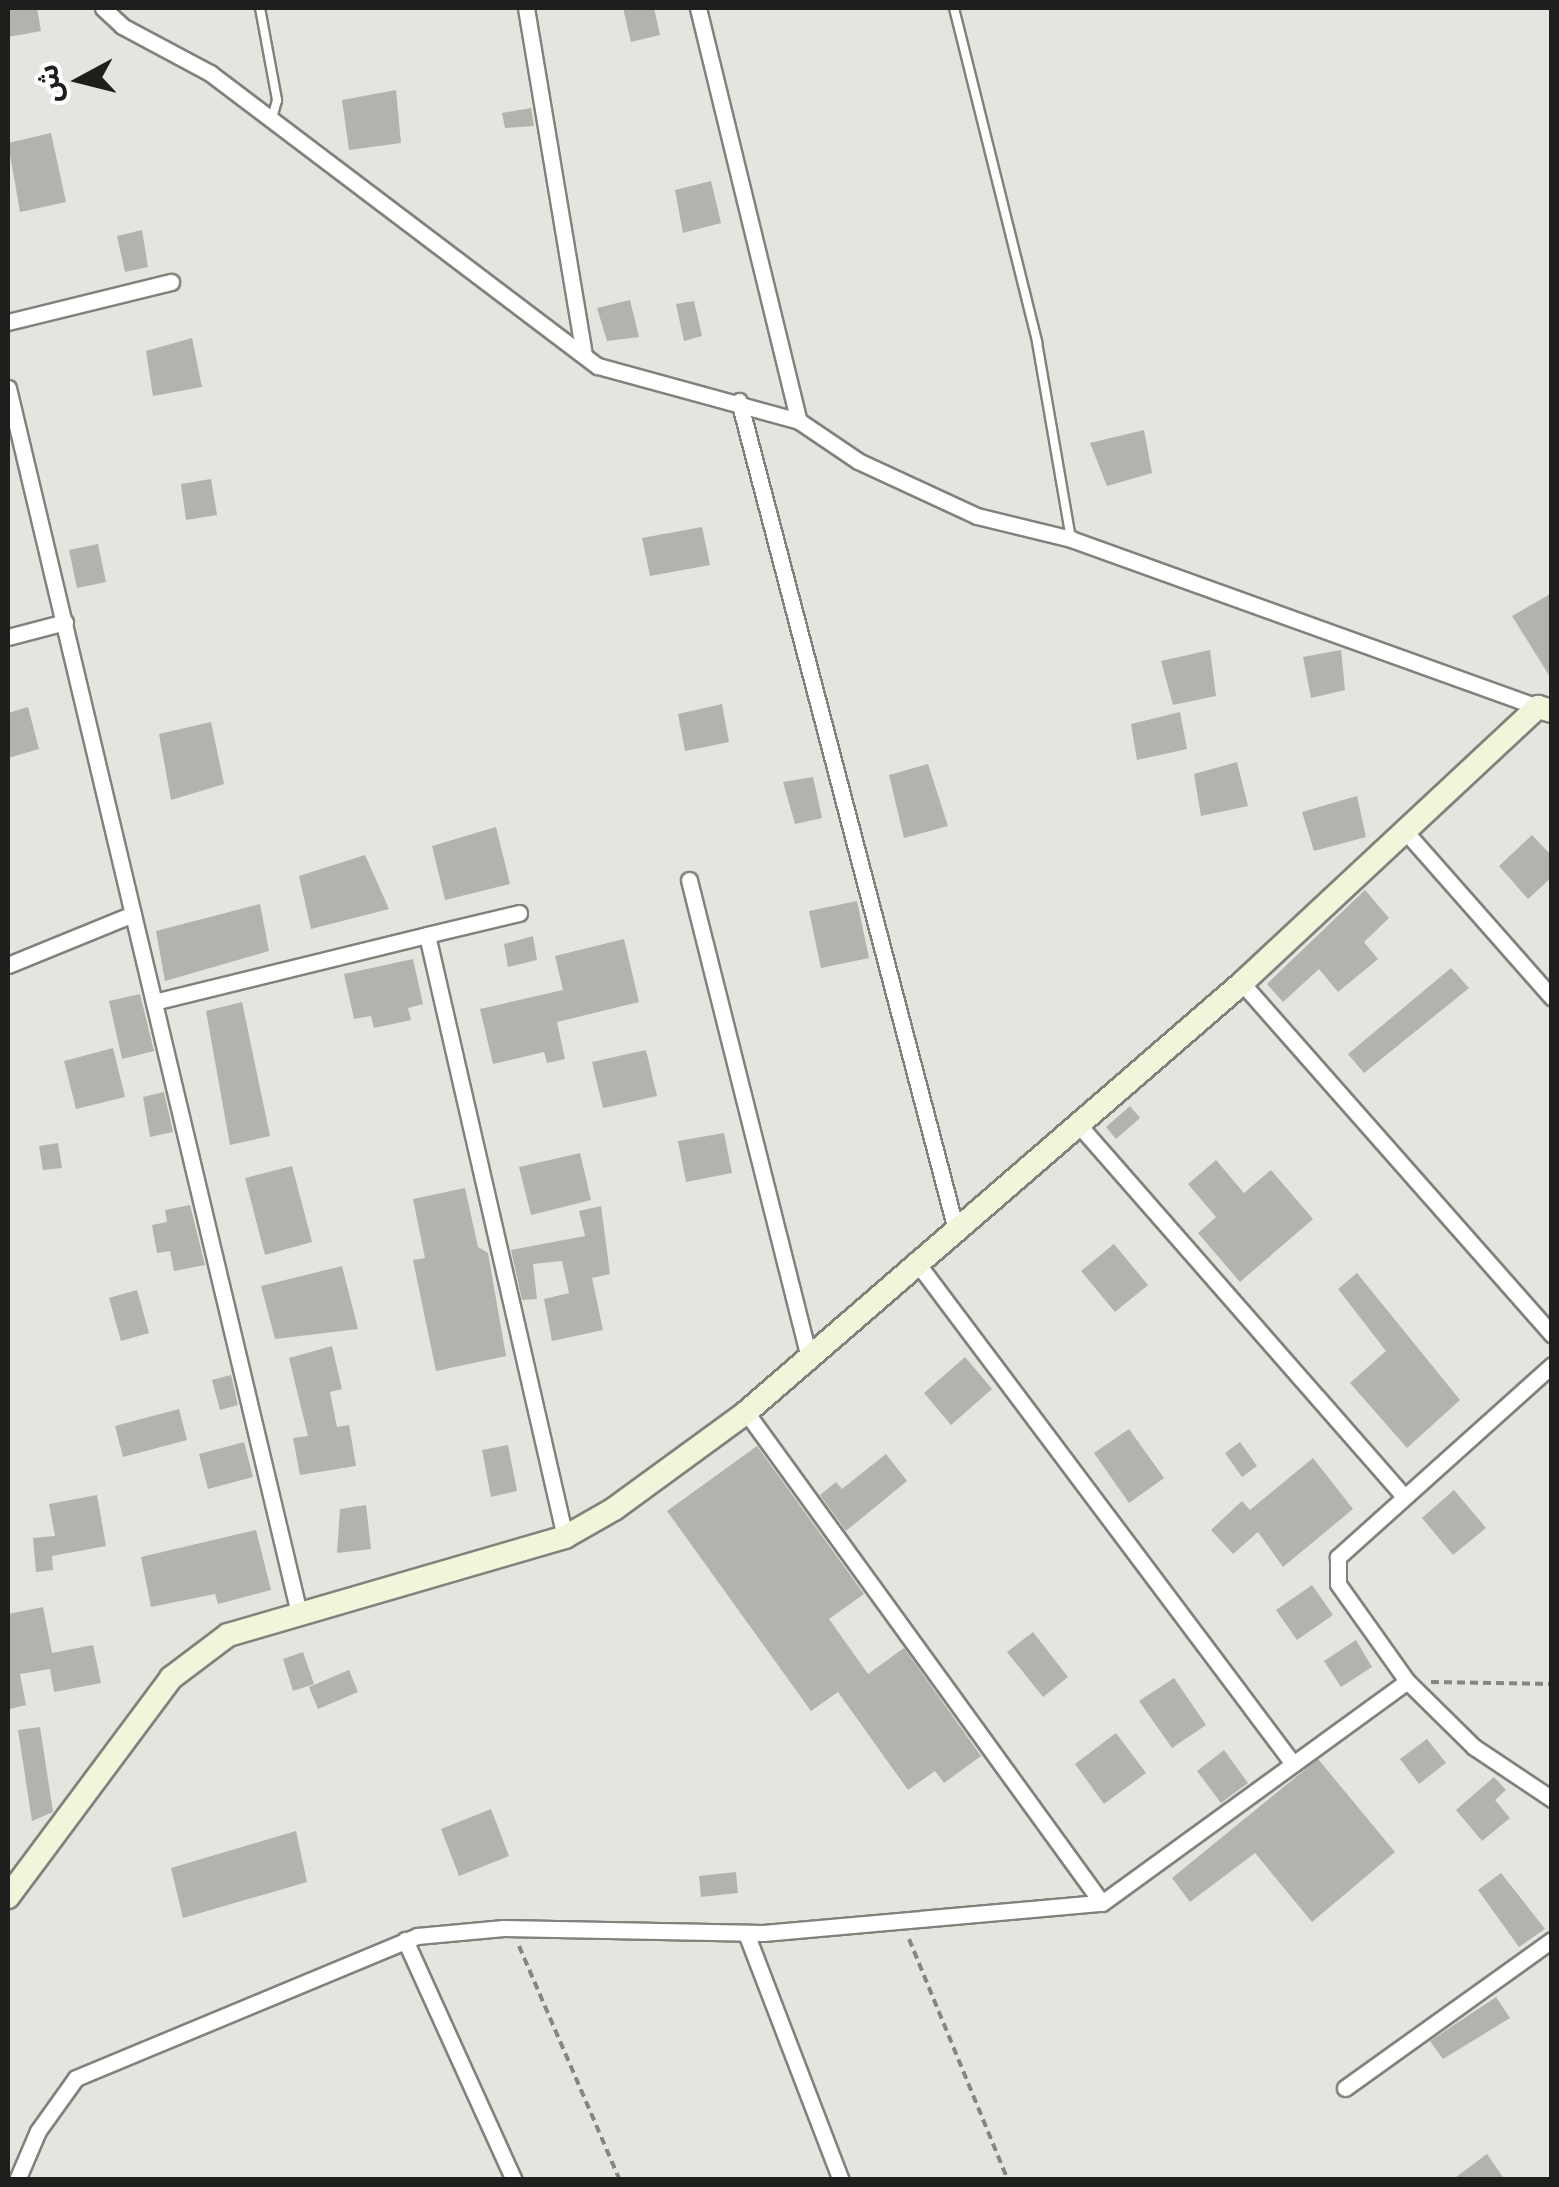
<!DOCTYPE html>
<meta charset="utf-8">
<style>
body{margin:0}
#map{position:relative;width:1559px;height:2187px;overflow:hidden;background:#e4e5df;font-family:"Source Sans 3","Noto Sans Arabic",sans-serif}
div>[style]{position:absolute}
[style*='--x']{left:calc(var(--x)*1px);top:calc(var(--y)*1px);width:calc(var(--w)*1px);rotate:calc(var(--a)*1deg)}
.building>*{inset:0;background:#b1b3ac}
.path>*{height:4px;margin-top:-2px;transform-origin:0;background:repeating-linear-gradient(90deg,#858682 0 8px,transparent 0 13px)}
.roads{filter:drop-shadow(2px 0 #80827c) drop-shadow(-2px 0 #80827c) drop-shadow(0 2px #80827c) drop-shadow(0 -2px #80827c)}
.lane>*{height:8px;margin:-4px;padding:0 4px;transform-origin:4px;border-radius:4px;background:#fff}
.street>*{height:15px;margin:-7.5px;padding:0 7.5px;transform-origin:7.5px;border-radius:7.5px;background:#fff}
.secondary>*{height:22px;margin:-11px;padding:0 11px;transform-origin:11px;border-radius:11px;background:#f0f6da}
span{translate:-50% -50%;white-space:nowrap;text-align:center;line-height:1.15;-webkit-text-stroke:10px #fff;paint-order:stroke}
.frame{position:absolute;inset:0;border:10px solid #1e1f1d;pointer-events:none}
.north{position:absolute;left:30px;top:30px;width:100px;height:100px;-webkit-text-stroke:8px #fff;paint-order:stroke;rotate:263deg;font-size:28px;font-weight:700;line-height:40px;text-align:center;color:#1e1f1d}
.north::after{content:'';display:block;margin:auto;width:35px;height:45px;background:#1e1f1d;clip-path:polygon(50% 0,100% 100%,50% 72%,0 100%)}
</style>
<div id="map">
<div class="building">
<i style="clip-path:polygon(8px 8px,37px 8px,41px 31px,8px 37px)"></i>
<i style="clip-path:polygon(623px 8px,654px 8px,660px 35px,631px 42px)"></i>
<i style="clip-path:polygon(396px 90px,401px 143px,349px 150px,342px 100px)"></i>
<i style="clip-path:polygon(531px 108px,534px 126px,505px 128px,502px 113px)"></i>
<i style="clip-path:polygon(51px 133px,66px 202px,20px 212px,8px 143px)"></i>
<i style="clip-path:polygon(711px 181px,721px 223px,683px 233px,675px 190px)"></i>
<i style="clip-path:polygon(142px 230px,148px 267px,125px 272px,117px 236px)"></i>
<i style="clip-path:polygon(630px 300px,639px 337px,607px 341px,597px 308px)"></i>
<i style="clip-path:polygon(694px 301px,702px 336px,684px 341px,676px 304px)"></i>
<i style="clip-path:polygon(192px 338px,202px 387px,153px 396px,146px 351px)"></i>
<i style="clip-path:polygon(1144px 430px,1152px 473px,1107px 486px,1090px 443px)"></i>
<i style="clip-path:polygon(211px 479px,217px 515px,186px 520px,181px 484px)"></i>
<i style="clip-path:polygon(702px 527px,710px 565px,650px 576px,642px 538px)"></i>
<i style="clip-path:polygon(98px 544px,106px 582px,77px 588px,69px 550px)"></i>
<i style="clip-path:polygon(1552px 593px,1552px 680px,1512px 616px)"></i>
<i style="clip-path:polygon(1210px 650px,1216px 696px,1173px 705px,1161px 661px)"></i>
<i style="clip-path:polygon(1341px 650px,1345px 690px,1311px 698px,1303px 657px)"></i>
<i style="clip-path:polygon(722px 704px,729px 742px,685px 751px,678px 714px)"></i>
<i style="clip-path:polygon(28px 707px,39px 749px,8px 758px,8px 713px)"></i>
<i style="clip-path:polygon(1180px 712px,1187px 749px,1137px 760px,1131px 724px)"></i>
<i style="clip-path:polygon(211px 722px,224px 784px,171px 800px,159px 734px)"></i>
<i style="clip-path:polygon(1237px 762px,1248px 806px,1201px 816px,1194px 774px)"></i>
<i style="clip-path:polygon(928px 764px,948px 826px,904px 838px,889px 775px)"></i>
<i style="clip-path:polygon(813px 777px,822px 818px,795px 824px,783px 782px)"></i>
<i style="clip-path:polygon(1357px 796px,1366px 837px,1314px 851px,1302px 812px)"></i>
<i style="clip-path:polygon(496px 827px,510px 884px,445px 900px,432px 846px)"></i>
<i style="clip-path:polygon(1532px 835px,1552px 856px,1552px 877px,1528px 899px,1499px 866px)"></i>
<i style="clip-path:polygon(365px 855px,389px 909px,311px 929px,299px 876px)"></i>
<i style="clip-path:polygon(1365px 890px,1389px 918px,1364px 942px,1378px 959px,1338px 992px,1319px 969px,1283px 1002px,1267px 984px)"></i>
<i style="clip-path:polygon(857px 901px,869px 958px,821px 968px,809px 911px)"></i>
<i style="clip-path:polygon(260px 904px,269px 951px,165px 981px,156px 931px)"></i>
<i style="clip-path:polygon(533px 936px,537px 960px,508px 967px,504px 944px)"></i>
<i style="clip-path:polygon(624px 939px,639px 1002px,557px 1022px,565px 1059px,547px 1063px,544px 1052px,493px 1064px,480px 1009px,563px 990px,555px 956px)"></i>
<i style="clip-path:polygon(413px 959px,423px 1004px,408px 1008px,411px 1020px,374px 1028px,371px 1016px,354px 1019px,344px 974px)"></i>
<i style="clip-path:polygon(1451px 968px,1469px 988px,1364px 1073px,1348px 1054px)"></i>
<i style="clip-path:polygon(140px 994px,154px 1051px,122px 1059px,109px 1001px)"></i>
<i style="clip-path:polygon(242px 1002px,270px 1136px,230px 1145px,206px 1011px)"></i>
<i style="clip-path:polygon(113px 1048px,125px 1097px,76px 1109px,64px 1061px)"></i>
<i style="clip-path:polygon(646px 1050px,657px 1096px,603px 1108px,592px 1062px)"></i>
<i style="clip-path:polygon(164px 1092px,173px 1132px,150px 1137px,143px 1097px)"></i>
<i style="clip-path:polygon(1130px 1106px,1140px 1118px,1116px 1139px,1106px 1127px)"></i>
<i style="clip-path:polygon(724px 1133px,732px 1173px,686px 1182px,678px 1141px)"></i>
<i style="clip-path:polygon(58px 1143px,62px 1168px,43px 1170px,39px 1146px)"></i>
<i style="clip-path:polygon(580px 1153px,591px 1200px,531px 1215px,519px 1167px)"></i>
<i style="clip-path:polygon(1216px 1160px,1244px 1193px,1271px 1170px,1313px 1219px,1240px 1282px,1198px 1233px,1216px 1217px,1188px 1184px)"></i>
<i style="clip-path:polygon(292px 1166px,312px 1242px,265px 1255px,245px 1178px)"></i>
<i style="clip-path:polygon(465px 1188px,478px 1247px,488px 1253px,506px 1356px,436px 1371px,413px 1260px,425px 1258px,413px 1199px)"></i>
<i style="clip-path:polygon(190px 1205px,205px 1265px,174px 1271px,170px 1251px,157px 1253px,152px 1225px,167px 1222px,165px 1210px)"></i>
<i style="clip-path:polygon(601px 1206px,610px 1274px,592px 1278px,603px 1330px,552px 1341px,544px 1299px,569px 1293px,562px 1261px,533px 1264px,537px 1299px,522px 1300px,511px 1250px,585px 1236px,579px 1211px)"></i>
<i style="clip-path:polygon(1114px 1244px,1148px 1285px,1115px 1312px,1081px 1271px)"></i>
<i style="clip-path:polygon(342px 1266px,358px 1329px,275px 1339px,261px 1286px)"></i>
<i style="clip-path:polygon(1357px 1273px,1460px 1400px,1407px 1448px,1350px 1383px,1386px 1351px,1338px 1289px)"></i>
<i style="clip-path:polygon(137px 1290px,149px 1333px,121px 1341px,109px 1298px)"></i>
<i style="clip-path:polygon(332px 1346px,342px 1389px,330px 1392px,337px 1427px,349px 1425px,356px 1466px,300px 1475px,293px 1438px,308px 1436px,289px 1358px)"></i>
<i style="clip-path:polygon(965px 1357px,992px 1389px,951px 1425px,924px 1393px)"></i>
<i style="clip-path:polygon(231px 1375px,238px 1405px,220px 1410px,212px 1380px)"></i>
<i style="clip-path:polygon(179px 1409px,187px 1440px,123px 1457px,115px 1426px)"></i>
<i style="clip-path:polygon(1129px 1429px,1164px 1478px,1129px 1503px,1094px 1453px)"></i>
<i style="clip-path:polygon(244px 1442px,253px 1477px,208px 1489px,199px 1454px)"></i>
<i style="clip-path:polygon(1240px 1442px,1257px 1466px,1242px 1477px,1225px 1453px)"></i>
<i style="clip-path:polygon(508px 1445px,517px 1491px,491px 1497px,482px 1450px)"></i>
<i style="clip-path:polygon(757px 1446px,864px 1594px,829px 1619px,868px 1674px,904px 1648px,981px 1756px,944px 1783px,935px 1771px,908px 1790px,838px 1692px,811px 1711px,667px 1511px)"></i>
<i style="clip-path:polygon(886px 1454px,907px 1481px,846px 1531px,820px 1495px,836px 1482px,842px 1489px)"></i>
<i style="clip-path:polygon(1313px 1458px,1353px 1509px,1283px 1567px,1258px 1532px,1233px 1554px,1211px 1530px,1242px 1501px,1250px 1510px)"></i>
<i style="clip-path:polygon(1454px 1490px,1486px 1528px,1453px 1555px,1422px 1518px)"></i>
<i style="clip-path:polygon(97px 1495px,106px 1546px,52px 1556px,53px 1570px,36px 1572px,33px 1538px,55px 1536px,49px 1504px)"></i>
<i style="clip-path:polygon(366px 1505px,371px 1549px,337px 1553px,340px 1509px)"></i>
<i style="clip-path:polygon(256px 1530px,271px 1590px,218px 1604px,215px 1594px,151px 1607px,141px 1557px)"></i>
<i style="clip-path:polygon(1312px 1585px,1333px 1615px,1297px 1640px,1276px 1610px)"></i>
<i style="clip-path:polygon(43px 1607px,52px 1653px,93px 1645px,101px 1683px,54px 1692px,50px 1669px,20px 1674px,26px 1705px,10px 1709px,8px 1614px)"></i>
<i style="clip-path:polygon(1033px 1632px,1068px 1677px,1043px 1697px,1007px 1652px)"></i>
<i style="clip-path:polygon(1356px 1640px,1372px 1667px,1341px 1687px,1324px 1661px)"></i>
<i style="clip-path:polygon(303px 1652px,314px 1684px,293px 1691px,283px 1659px)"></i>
<i style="clip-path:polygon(349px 1670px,358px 1692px,318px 1709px,309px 1687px)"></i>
<i style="clip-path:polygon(1174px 1678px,1206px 1725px,1172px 1748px,1139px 1701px)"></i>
<i style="clip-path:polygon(40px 1727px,53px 1812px,32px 1821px,18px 1730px)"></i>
<i style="clip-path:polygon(1116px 1733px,1146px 1773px,1104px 1804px,1075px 1764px)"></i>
<i style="clip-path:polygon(1427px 1739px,1446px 1763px,1419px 1784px,1400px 1759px)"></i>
<i style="clip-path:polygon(1224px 1750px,1248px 1783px,1221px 1803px,1197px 1771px)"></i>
<i style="clip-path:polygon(1318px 1759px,1395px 1852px,1312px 1922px,1255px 1853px,1190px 1902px,1172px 1878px)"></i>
<i style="clip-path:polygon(1494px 1777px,1506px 1790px,1495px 1800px,1510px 1818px,1482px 1841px,1456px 1810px)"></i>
<i style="clip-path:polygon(491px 1809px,509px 1856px,459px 1876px,441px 1829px)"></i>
<i style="clip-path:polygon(296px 1831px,307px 1882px,183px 1918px,171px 1868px)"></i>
<i style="clip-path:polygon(736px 1872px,738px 1893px,701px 1897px,699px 1876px)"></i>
<i style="clip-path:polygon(1501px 1873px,1545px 1929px,1519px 1947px,1478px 1890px)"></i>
<i style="clip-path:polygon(1496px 1997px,1510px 2018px,1443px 2059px,1430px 2041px)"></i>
<i style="clip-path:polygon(1487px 2154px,1505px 2180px,1452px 2180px)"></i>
</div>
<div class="path">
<i style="--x:1431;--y:1682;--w:121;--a:0.9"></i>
<i style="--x:909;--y:1939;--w:261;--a:67.7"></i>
<i style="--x:519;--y:1946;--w:255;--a:66.7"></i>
</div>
<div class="roads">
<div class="lane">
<i style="--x:260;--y:8;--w:94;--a:79.5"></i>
<i style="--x:277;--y:100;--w:20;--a:105"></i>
<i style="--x:954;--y:8;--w:344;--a:76"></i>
<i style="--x:1037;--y:342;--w:200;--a:80.2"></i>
</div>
<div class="street">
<i style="--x:103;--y:8;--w:26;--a:43"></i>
<i style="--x:122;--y:26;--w:100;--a:28.1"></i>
<i style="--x:210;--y:73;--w:486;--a:37.1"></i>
<i style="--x:598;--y:366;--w:208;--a:15.3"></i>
<i style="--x:799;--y:421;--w:71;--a:34.1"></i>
<i style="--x:858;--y:461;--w:131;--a:24.8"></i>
<i style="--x:977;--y:516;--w:97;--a:13.7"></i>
<i style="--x:1071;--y:539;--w:496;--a:19.8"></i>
<i style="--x:526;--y:8;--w:347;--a:80.5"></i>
<i style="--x:698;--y:8;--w:425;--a:76.3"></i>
<i style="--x:8;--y:322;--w:168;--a:-13.8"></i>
<i style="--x:8;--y:388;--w:1255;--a:76.64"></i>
<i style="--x:739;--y:401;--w:857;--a:75.33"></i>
<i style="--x:8;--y:637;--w:59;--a:-14.7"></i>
<i style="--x:1405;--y:831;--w:222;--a:48.6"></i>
<i style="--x:689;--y:880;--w:493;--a:75.9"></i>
<i style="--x:519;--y:913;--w:95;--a:166.6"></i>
<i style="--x:427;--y:935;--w:618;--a:77.09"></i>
<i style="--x:8;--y:965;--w:135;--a:-22.2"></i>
<i style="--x:1242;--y:983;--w:469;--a:48.6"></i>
<i style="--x:154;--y:1002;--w:281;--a:-13.8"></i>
<i style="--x:1078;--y:1124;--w:493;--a:48.8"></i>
<i style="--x:915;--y:1260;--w:626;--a:53.11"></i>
<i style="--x:1552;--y:1365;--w:288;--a:138.1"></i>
<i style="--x:1338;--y:1557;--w:27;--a:90"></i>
<i style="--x:1338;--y:1584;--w:119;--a:54.6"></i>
<i style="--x:1407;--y:1681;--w:94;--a:44.6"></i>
<i style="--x:1474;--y:1747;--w:94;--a:33.7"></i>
<i style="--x:746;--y:1412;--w:606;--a:54.06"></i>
<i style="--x:746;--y:1933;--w:265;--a:69"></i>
<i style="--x:405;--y:1940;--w:264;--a:65.6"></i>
<i style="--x:1345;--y:2088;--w:254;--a:-35.6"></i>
<i style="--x:17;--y:2180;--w:53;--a:-66.8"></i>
<i style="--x:38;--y:2131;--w:65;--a:-54.4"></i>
<i style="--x:76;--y:2078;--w:369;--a:-22.6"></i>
<i style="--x:417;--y:1936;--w:87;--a:-5.3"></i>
<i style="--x:504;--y:1928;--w:259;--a:1.1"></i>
<i style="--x:763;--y:1933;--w:340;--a:-5.1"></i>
<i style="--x:1102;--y:1903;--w:377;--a:-36"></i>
</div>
<div class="secondary">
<i style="--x:8;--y:1897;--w:273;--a:-53.3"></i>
<i style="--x:171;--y:1678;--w:71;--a:-37"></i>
<i style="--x:228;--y:1635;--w:351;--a:-16.2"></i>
<i style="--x:565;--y:1537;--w:56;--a:-29.7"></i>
<i style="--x:614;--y:1509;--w:160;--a:-36.1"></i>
<i style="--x:743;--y:1415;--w:660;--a:-40.88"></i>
<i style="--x:1242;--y:983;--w:405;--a:-43"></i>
<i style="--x:1538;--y:707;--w:15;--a:16"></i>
</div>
</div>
<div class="frame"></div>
<div class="north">ش</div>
</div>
